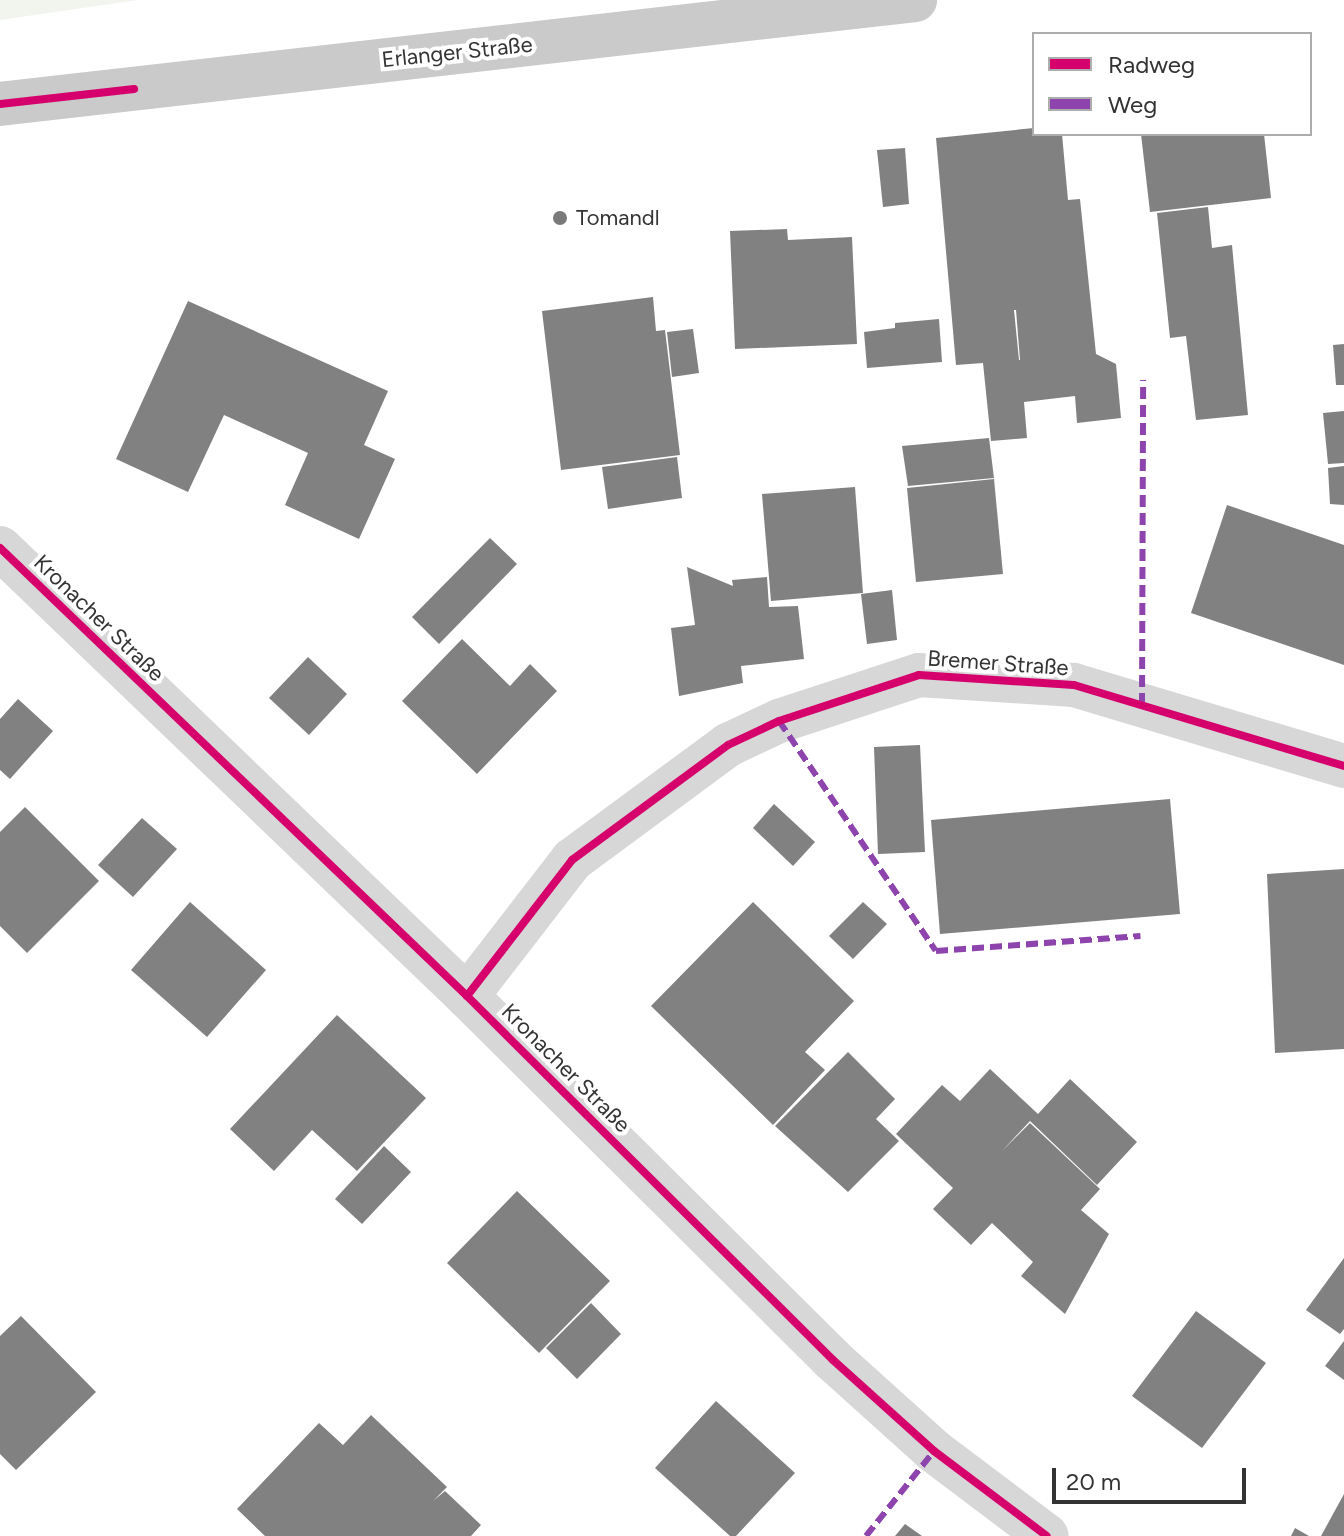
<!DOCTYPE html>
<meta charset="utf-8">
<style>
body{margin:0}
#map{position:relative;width:1344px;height:1536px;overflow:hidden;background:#fff;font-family:Figtree,sans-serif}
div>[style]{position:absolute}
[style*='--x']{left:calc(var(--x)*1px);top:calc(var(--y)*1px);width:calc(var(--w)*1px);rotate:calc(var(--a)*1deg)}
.green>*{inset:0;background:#f1f5ed}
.building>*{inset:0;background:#818181}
.minor>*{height:44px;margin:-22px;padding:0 22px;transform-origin:22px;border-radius:22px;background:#d7d7d7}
.major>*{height:44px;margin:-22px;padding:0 22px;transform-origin:22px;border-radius:22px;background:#cacaca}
.quiet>*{height:6px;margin-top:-3px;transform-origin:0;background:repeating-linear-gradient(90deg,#8e44ad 0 12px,transparent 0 18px)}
.cycleway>*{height:8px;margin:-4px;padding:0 4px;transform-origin:4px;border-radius:4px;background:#d6006c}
.dots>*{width:22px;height:22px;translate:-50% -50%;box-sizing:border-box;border:4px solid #fff;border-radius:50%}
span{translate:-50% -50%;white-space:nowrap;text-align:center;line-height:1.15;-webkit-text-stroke:8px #fff;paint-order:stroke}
.street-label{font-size:22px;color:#333}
.poi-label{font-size:22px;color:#333}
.left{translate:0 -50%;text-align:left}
.legend{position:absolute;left:1032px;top:32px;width:280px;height:104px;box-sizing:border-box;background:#fff;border:2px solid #adadad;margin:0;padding:10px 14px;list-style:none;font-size:24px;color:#333}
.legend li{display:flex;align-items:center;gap:16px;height:40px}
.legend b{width:40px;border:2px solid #adadad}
.scale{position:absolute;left:1052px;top:1468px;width:194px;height:36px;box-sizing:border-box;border:4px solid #333;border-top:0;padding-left:10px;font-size:24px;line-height:28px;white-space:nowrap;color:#333;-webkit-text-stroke:6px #fff;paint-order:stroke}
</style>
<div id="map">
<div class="green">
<i style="clip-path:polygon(0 0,138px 0,0 20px)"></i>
</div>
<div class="building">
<i style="clip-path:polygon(evenodd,1034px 128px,1034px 134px,1062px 134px,1068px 200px,1080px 199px,1096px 354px,1116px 364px,1121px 418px,1077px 423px,1075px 396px,1024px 402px,1027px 438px,991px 441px,983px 363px,956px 365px,936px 138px,1034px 128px,1014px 310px,1016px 310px,1020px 360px,1019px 360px,1014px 310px)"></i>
<i style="clip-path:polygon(1141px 134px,1264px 134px,1271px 198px,1150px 212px)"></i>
<i style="clip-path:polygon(905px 148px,909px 204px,883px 207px,877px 150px)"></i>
<i style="clip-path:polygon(1208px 207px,1212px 248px,1232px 245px,1248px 415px,1196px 420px,1186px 336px,1170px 338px,1157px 213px)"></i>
<i style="clip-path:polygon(787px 229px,788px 240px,852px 237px,857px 344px,735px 349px,730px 231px)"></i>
<i style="clip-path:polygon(653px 297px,656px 331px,665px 330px,680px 455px,561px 470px,542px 311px)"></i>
<i style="clip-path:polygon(188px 301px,388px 391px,364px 445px,395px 459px,359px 539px,285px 505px,308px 453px,224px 415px,188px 492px,116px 459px)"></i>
<i style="clip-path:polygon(939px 319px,942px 362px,867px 368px,864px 332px,895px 328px,895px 323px)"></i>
<i style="clip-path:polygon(693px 329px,699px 373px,672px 377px,667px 332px)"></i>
<i style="clip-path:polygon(1344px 344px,1344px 385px,1336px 385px,1333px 345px)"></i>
<i style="clip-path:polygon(1344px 411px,1344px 463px,1328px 464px,1323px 413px)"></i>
<i style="clip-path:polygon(989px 438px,994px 478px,908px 486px,902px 446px)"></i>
<i style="clip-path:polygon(677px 457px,682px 498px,608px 509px,602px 467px)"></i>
<i style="clip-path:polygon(1344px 466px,1344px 505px,1330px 504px,1328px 468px)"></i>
<i style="clip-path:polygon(994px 479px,1003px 574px,916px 582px,907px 488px)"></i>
<i style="clip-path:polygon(855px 487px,863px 593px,771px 601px,762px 494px)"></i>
<i style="clip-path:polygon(1227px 505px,1344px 545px,1344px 665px,1191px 613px)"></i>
<i style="clip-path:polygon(490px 538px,517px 564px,439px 644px,412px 617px)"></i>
<i style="clip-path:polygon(687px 567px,733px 586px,732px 580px,767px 577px,769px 607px,798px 606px,804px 659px,741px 666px,743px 683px,679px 696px,671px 628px,695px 625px)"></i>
<i style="clip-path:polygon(892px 590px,897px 640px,867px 644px,861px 594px)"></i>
<i style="clip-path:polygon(462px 639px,510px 686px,530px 664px,557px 691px,477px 774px,402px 701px)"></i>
<i style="clip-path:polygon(308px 657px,347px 694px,309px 735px,269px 698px)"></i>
<i style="clip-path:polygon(18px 699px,53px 731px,10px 779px,0 770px,0 719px)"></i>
<i style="clip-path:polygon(920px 745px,925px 852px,878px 854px,874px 747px)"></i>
<i style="clip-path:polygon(1170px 799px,1180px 914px,940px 934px,931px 820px)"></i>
<i style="clip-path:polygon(774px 804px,815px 842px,793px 866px,753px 828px)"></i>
<i style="clip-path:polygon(25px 807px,99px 881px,27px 953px,0 926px,0 832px)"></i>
<i style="clip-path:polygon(142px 818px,177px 849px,133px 897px,98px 865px)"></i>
<i style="clip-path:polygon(1344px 869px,1344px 1049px,1275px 1053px,1267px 874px)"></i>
<i style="clip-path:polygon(190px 902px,266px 970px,207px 1037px,131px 970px)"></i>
<i style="clip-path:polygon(753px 902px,854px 1001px,805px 1052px,825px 1070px,773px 1125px,651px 1006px)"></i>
<i style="clip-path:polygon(863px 902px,887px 924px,853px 959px,829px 936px)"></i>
<i style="clip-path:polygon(337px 1015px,426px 1098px,357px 1171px,312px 1130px,274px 1171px,230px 1129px)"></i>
<i style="clip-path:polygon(848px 1052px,895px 1099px,876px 1119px,899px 1141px,848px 1192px,775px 1126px)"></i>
<i style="clip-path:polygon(990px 1069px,1038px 1114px,1070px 1079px,1137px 1142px,1097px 1185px,1030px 1121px,1002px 1151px,1030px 1123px,1100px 1189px,1081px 1210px,1109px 1234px,1065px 1314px,1021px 1276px,1033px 1262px,992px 1223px,971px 1245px,933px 1209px,953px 1188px,896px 1134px,942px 1085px,960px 1101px)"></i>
<i style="clip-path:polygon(384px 1146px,411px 1172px,362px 1224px,335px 1199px)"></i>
<i style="clip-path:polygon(517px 1191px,610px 1281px,539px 1353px,447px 1263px)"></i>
<i style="clip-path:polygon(1344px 1258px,1344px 1329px,1340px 1334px,1306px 1310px)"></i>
<i style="clip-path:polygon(591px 1303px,621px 1334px,577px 1379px,546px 1348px)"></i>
<i style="clip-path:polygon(1196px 1311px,1266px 1363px,1202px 1448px,1132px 1396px)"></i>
<i style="clip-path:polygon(21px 1316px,96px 1392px,16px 1470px,0 1454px,0 1336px)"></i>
<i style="clip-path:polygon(1344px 1341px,1344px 1380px,1325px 1366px)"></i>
<i style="clip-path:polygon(716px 1401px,795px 1473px,736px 1536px,730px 1536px,655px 1468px)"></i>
<i style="clip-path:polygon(371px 1415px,447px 1487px,433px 1501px,445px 1491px,481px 1525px,471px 1536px,265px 1536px,237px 1509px,319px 1423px,343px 1445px)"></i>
<i style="clip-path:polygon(1344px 1494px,1344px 1536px,1321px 1536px)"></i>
<i style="clip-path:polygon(905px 1524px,922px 1536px,895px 1536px)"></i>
<i style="clip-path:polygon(1295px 1528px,1309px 1536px,1291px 1536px)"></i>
</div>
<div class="minor">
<i style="--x:0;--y:548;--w:647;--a:43.81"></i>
<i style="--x:467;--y:996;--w:516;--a:44.84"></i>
<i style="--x:833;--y:1360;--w:136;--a:42"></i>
<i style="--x:934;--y:1451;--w:141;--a:37"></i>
<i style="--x:467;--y:996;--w:172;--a:-52.3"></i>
<i style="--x:572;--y:860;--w:194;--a:-36.4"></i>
<i style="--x:728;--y:745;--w:56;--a:-25.2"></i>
<i style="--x:779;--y:721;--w:147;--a:-18.2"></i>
<i style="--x:919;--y:675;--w:155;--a:3.7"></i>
<i style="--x:1074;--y:685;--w:282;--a:16.7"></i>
</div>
<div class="major">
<i style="--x:0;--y:104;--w:921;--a:-6.48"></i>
</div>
<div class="quiet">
<i style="--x:1142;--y:705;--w:325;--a:-89.8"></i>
<i style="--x:779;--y:721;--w:278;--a:55.7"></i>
<i style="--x:936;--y:951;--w:205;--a:-4.2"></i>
<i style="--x:866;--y:1536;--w:109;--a:-51.3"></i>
</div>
<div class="cycleway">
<i style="--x:0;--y:104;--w:135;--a:-6.4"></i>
<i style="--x:0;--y:548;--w:647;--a:43.81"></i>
<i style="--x:467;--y:996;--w:516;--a:44.84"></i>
<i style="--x:833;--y:1360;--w:136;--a:42"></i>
<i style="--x:934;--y:1451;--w:141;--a:37"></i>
<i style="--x:467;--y:996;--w:172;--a:-52.3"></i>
<i style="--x:572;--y:860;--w:194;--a:-36.4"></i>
<i style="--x:728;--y:745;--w:56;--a:-25.2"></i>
<i style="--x:779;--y:721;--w:147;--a:-18.2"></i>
<i style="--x:919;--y:675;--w:155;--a:3.7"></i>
<i style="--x:1074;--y:685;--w:282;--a:16.7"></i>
</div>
<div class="dots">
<i style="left:560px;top:218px;background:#7a7a7a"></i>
</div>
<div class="street-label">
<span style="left:457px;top:52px;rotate:-6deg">Erlanger Straße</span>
<span style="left:99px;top:618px;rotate:44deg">Kronacher Straße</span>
<span style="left:998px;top:663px;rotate:4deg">Bremer Straße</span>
<span style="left:566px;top:1068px;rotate:45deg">Kronacher Straße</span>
</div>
<div class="poi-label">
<span class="left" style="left:576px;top:218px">Tomandl</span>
</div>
<ul class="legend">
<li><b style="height:10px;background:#d6006c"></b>Radweg</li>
<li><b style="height:10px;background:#8e44ad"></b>Weg</li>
</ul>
<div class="scale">20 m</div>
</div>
